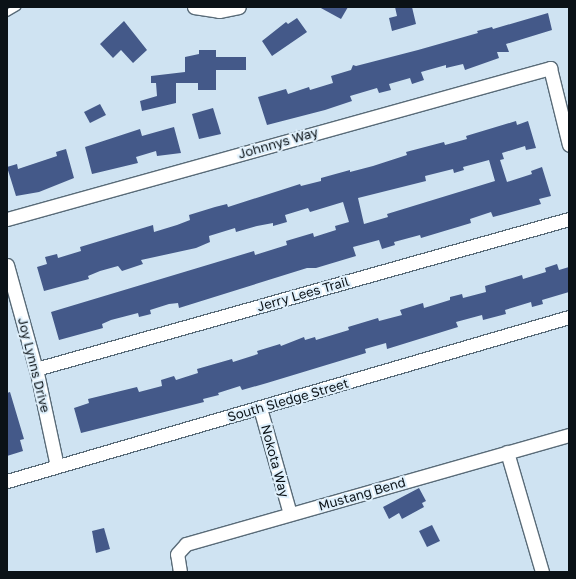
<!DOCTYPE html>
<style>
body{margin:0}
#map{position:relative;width:576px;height:579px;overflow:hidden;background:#cfe3f2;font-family:"Golos Text",sans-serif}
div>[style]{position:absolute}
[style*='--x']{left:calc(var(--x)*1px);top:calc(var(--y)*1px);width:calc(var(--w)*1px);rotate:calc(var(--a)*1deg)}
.building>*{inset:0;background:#445989}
.roads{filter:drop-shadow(1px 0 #596b78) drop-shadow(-1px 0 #596b78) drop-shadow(0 1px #596b78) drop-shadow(0 -1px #596b78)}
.service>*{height:6px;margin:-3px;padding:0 3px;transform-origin:3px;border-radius:3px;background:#fff}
.minor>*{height:13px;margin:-6.5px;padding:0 6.5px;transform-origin:6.5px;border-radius:6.5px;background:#fff}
span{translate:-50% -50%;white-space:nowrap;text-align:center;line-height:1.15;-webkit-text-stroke:4px #dff0fc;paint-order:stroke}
.street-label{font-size:13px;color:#0b1217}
.frame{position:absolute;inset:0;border:8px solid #0b1217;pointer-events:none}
</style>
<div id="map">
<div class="building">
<i style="clip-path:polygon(319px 7px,348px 7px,341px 19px)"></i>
<i style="clip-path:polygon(395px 7px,412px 7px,416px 24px,392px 31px,389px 18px,397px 16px)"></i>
<i style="clip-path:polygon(548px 13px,552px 30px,506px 44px,509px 52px,497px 52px,499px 58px,465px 70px,463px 64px,446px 68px,446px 65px,421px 72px,424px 80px,412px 84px,410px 78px,389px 84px,391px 90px,379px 93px,377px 88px,350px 96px,352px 101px,325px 110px,267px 125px,258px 97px,286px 89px,288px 94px,309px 87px,310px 90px,333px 83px,331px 76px,351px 70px,353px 65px,356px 66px,418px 50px,478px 33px,477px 31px,492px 27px,493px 29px)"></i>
<i style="clip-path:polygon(297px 18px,307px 32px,272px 56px,262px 41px,286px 22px,288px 24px)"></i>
<i style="clip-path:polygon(124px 21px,147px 50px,133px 63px,121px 50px,113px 58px,100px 44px)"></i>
<i style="clip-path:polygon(199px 50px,216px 50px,216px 57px,246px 57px,246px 70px,216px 70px,216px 90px,198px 90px,198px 83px,176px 83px,176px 103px,142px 111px,140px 101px,157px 96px,156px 83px,151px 83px,151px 76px,185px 72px,185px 57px,199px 54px)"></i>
<i style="clip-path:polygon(100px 104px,106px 115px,90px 123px,84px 112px)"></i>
<i style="clip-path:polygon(213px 108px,221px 134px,199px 139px,192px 114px)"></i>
<i style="clip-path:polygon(evenodd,516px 121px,517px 125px,528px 121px,536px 148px,526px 150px,525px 146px,502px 153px,504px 159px,500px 160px,507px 182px,532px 174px,531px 171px,542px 167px,551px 196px,539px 199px,541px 204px,493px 217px,491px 212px,470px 219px,471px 223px,421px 238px,420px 235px,394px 242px,395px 245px,382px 249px,379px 240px,353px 247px,356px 256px,316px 268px,307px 268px,179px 308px,178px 303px,169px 304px,150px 310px,151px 314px,139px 317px,138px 313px,111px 320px,102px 324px,103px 328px,59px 340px,51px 312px,254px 251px,255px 255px,287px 245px,286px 241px,313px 233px,314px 237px,336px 230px,335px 226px,349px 222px,343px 202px,310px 212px,308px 208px,285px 215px,287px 222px,273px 226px,273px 223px,257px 226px,236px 232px,235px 228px,209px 236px,210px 242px,196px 248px,141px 260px,143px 264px,122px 271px,118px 266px,100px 271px,88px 276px,89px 279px,44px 291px,37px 267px,47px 264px,45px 257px,57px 254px,58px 258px,81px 251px,80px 247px,153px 225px,154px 232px,177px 225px,190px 220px,189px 215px,215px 207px,227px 204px,228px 207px,300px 184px,301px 186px,321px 181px,321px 178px,350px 170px,350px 172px,373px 166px,407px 155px,406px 152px,444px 142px,445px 145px,467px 139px,466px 136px,516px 121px,489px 160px,495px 181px,387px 214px,388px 217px,364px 224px,358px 198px,426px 181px,425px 176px,453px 169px,454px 173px,464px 170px,463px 167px,489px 160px)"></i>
<i style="clip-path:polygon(174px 127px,181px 153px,157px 156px,156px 151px,136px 157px,138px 163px,92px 174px,85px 147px,140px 129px,142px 136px)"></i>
<i style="clip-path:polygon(66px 149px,74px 178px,39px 192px,16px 196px,7px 167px,17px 164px,18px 169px,57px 156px,56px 152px)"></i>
<i style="clip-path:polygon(557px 264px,559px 270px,569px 267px,569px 292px,542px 300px,543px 304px,532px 307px,531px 302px,505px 310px,506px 314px,483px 320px,482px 315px,456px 322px,458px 327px,387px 349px,386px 343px,365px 349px,366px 353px,267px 383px,242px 390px,240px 386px,218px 393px,219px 395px,203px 399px,204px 402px,81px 433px,74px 408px,89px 403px,88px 399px,137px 387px,139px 392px,162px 386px,161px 380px,174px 376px,176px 380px,198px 373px,197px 369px,232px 359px,233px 362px,258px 354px,257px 351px,280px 344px,281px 346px,304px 337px,305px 340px,315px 337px,316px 340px,349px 330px,348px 327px,378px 318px,379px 321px,402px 315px,400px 310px,423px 303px,424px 308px,450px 300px,450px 297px,462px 294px,463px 298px,486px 292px,485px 286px,522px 275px,523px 279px,546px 272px,545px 268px)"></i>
<i style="clip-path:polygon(10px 392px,24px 439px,20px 440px,23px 451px,7px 456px,7px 393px)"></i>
<i style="clip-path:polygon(419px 488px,426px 501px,422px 503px,424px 507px,402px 519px,399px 513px,389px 519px,383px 507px)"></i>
<i style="clip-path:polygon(432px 525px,440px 541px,427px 547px,419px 531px)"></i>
<i style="clip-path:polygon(104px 528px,110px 549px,96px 553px,92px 531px)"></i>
</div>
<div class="roads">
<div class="service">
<i style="--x:7;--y:13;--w:12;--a:-31"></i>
</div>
<div class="minor">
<i style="--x:194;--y:7;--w:25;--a:9"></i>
<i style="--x:219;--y:11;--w:20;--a:-11"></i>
<i style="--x:7;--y:219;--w:564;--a:-15.54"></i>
<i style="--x:550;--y:68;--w:79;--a:76.1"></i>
<i style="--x:7;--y:265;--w:112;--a:74.5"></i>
<i style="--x:37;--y:373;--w:95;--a:77.9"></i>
<i style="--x:36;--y:369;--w:554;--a:-15.72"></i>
<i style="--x:260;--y:408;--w:110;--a:74.2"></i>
<i style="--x:507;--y:452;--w:125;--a:73.7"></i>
<i style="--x:7;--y:481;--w:585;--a:-16.27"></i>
<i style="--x:180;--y:572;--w:18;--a:-99"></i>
<i style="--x:177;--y:554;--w:13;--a:-48"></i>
<i style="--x:186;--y:544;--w:398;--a:-15.9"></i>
</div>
</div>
<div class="street-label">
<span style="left:278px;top:143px;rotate:-16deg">Johnnys Way</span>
<span style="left:303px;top:294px;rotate:-16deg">Jerry Lees Trail</span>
<span style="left:34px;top:365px;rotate:76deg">Joy Lynns Drive</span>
<span style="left:288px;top:400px;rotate:-16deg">South Sledge Street</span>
<span style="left:275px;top:461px;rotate:75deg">Nokota Way</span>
<span style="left:362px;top:494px;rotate:-16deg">Mustang Bend</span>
</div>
<div class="frame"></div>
</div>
